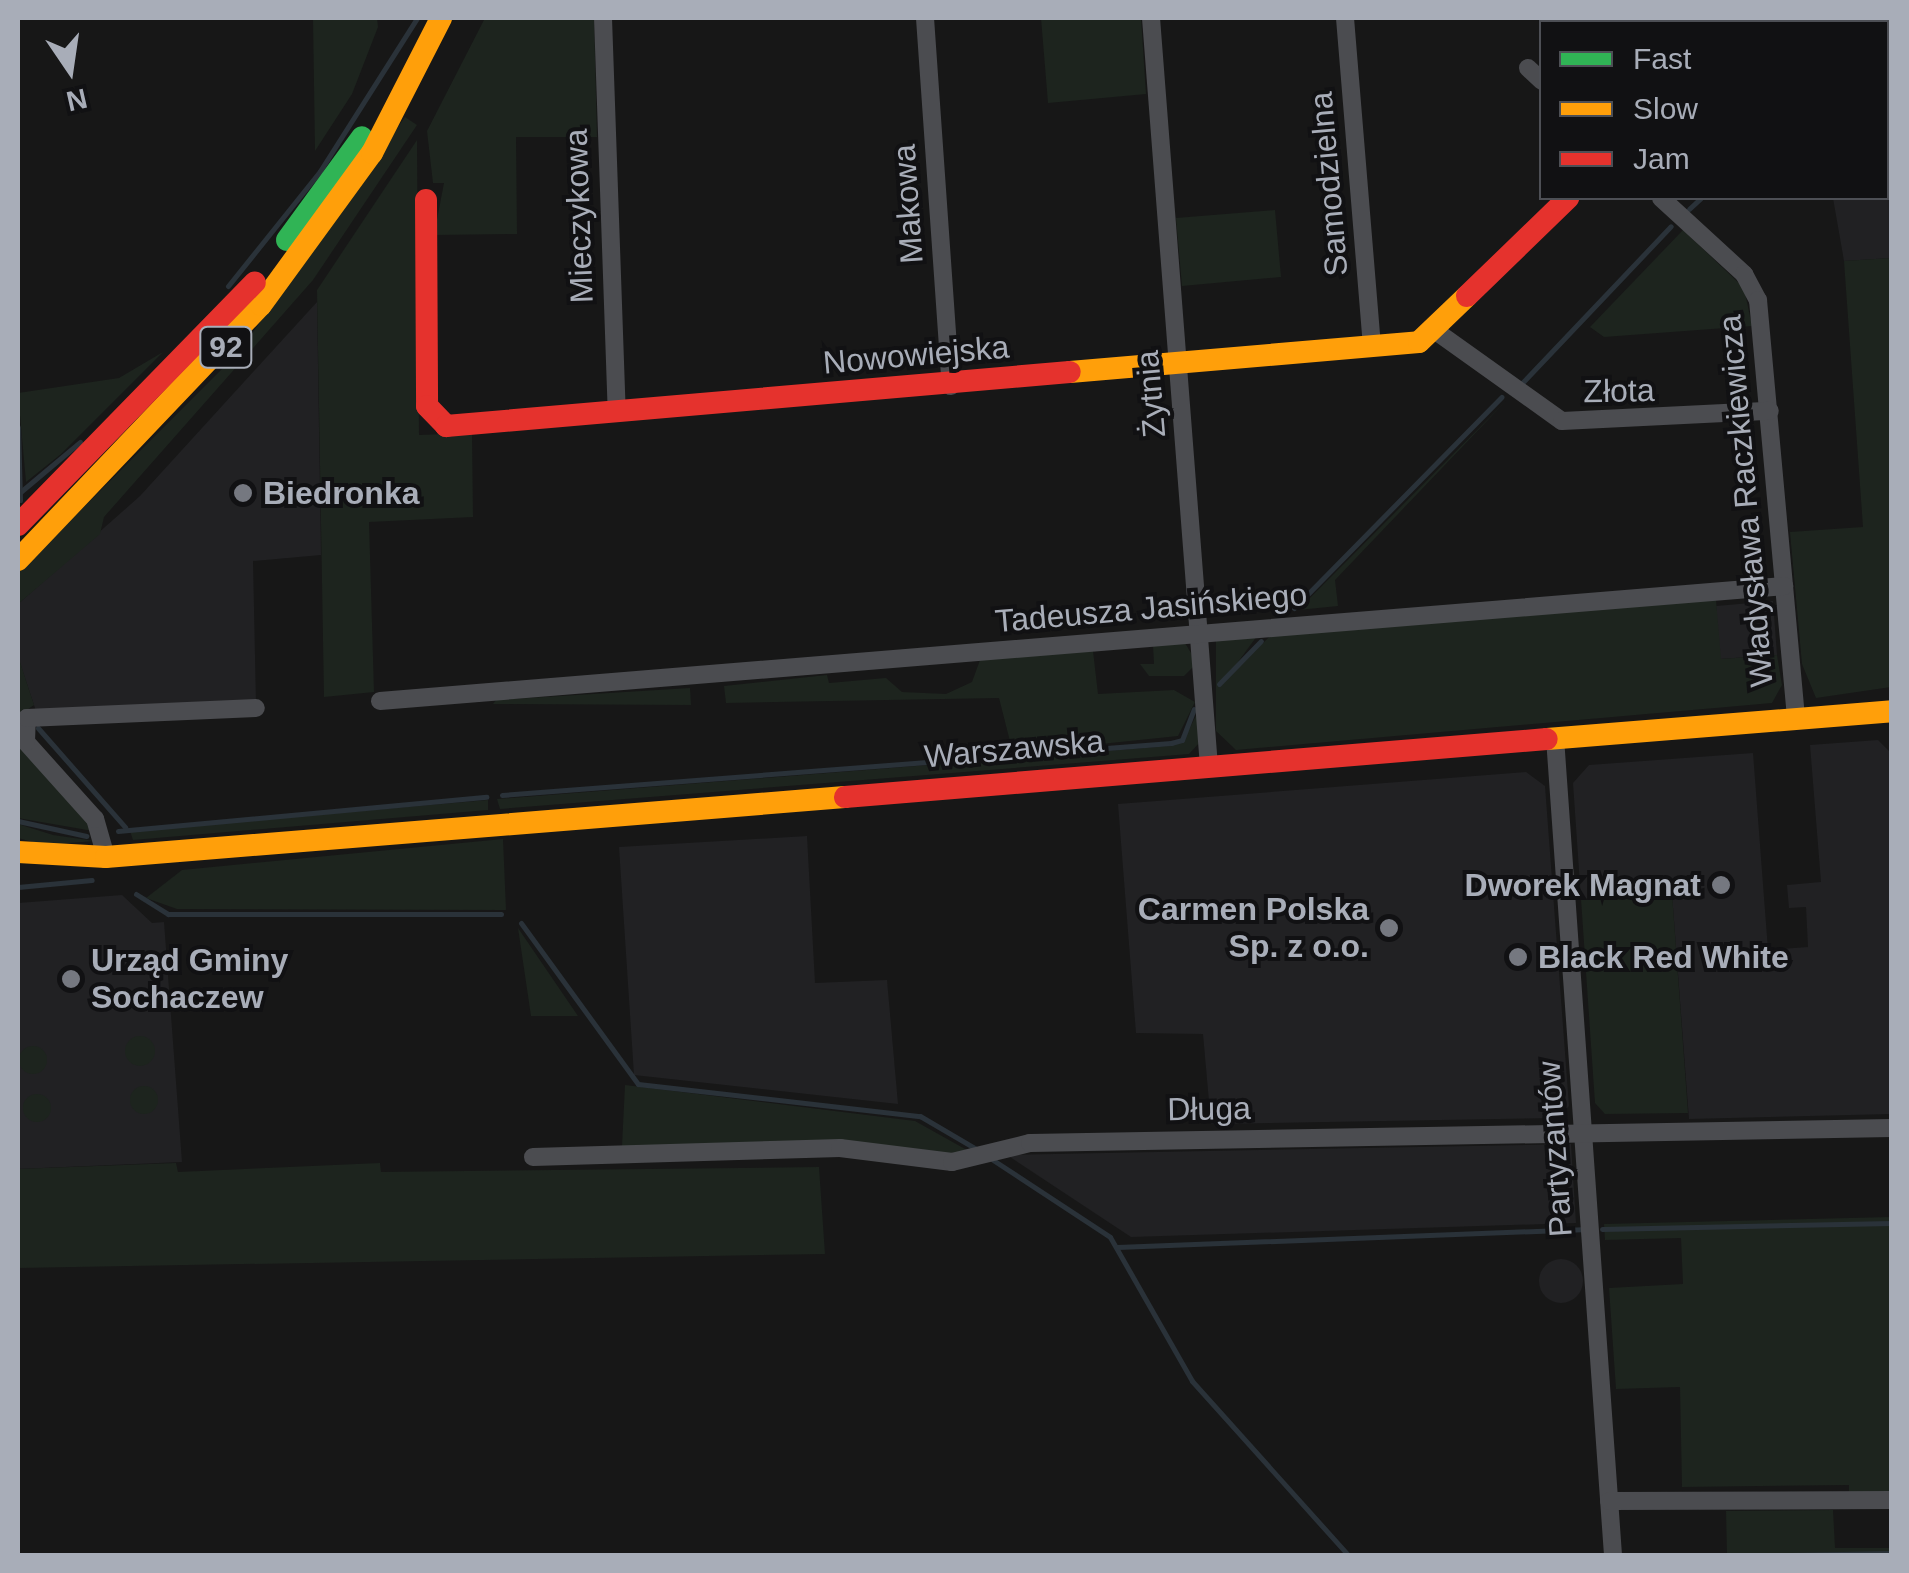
<!DOCTYPE html>
<meta charset="utf-8">
<style>
body{margin:0}
#map{position:relative;width:1909px;height:1573px;overflow:hidden;background:#171717;font-family:Arial,sans-serif}
div>[style]{position:absolute}
[style*='--x']{left:calc(var(--x)*1px);top:calc(var(--y)*1px);width:calc(var(--w)*1px);rotate:calc(var(--a)*1deg)}
.built>*{inset:0;background:#212123}
.round{border-radius:50%}
.green>*{inset:0;background:#1d241e}
.stream>*{height:5px;margin:-2.5px;padding:0 2.5px;transform-origin:2.5px;border-radius:2.5px;background:#2a3239}
.street>*{height:18px;margin:-9px;padding:0 9px;transform-origin:9px;border-radius:9px;background:#4b4c50}
.fast>*{height:22px;margin:-11px;padding:0 11px;transform-origin:11px;border-radius:11px;background:#30b455}
.slow>*{height:22px;margin:-11px;padding:0 11px;transform-origin:11px;border-radius:11px;background:#ff9f0a}
.jam>*{height:22px;margin:-11px;padding:0 11px;transform-origin:11px;border-radius:11px;background:#e5322d}
.dots>*{width:28px;height:28px;translate:-50% -50%;box-sizing:border-box;border:5px solid #111113;border-radius:50%}
span{translate:-50% -50%;white-space:nowrap;text-align:center;line-height:1.15;-webkit-text-stroke:8px #111113;paint-order:stroke}
.shield-label span{padding:2px 8px;background:#111113;border:2px solid;border-radius:8px;-webkit-text-stroke-width:0}
.shield-label{font-size:30px;color:#a8adb8;font-weight:700}
.street-label{font-size:32px;color:#a8adb8}
.poi-label{font-size:32px;color:#a8adb8;font-weight:700}
.left{translate:0 -50%;text-align:left}
.right{translate:-100% -50%;text-align:right}
.frame{position:absolute;inset:0;border:20px solid #a8adb8;pointer-events:none}
.legend{position:absolute;left:1539px;top:20px;width:350px;height:180px;box-sizing:border-box;background:#111113;border:2px solid #4d4f55;margin:0;padding:12px 18px;list-style:none;font-size:30px;color:#a8adb8}
.legend li{display:flex;align-items:center;gap:20px;height:50px}
.legend b{width:50px;border:2px solid #4d4f55}
.north{position:absolute;left:20px;top:20px;width:100px;height:100px;-webkit-text-stroke:8px #111113;paint-order:stroke;rotate:167deg;font-size:28px;font-weight:700;line-height:40px;text-align:center;color:#a8adb8}
.north::after{content:'';display:block;margin:auto;width:35px;height:45px;background:#a8adb8;clip-path:polygon(50% 0,100% 100%,50% 72%,0 100%)}
</style>
<div id="map">
<div class="built">
<i style="clip-path:polygon(1891px 23px,1891px 258px,1844px 261px,1833px 198px,1886px 198px)"></i>
<i style="clip-path:polygon(317px 302px,321px 555px,253px 561px,256px 704px,37px 714px,18px 657px,18px 604px,140px 496px)"></i>
<i style="clip-path:polygon(1773px 601px,1777px 655px,1720px 659px,1716px 606px)"></i>
<i style="clip-path:polygon(1878px 740px,1891px 753px,1891px 1114px,1689px 1119px,1672px 894px,1581px 899px,1573px 783px,1589px 765px,1753px 753px,1768px 950px,1808px 947px,1806px 907px,1789px 908px,1787px 885px,1821px 882px,1810px 745px)"></i>
<i style="clip-path:polygon(1526px 772px,1545px 786px,1569px 1106px,1557px 1118px,1211px 1124px,1203px 1034px,1136px 1033px,1118px 804px)"></i>
<i style="clip-path:polygon(807px 836px,815px 983px,887px 980px,898px 1104px,634px 1075px,619px 847px)"></i>
<i style="clip-path:polygon(122px 895px,152px 923px,164px 922px,182px 1162px,18px 1169px,18px 903px)"></i>
<i style="clip-path:polygon(1571px 1144px,1576px 1223px,1131px 1237px,1007px 1155px)"></i>
<i class="round" style="left:1539px;top:1259px;width:44px;height:44px"></i>
</div>
<div class="green">
<i style="clip-path:polygon(313px 18px,377px 18px,378px 27px,352px 94px,315px 151px)"></i>
<i style="clip-path:polygon(485px 18px,594px 18px,597px 137px,516px 137px,517px 234px,434px 235px,444px 183px,433px 183px,427px 131px)"></i>
<i style="clip-path:polygon(1041px 18px,1141px 18px,1146px 94px,1048px 103px)"></i>
<i style="clip-path:polygon(405px 117px,417px 125px,313px 280px,104px 517px,100px 534px,18px 604px,18px 573px,239px 352px)"></i>
<i style="clip-path:polygon(417px 140px,419px 435px,472px 433px,473px 517px,369px 522px,374px 692px,324px 697px,317px 290px)"></i>
<i style="clip-path:polygon(1275px 210px,1281px 277px,1182px 286px,1176px 218px)"></i>
<i style="clip-path:polygon(1683px 230px,1744px 288px,1752px 326px,1604px 337px,1590px 327px)"></i>
<i style="clip-path:polygon(1891px 258px,1891px 687px,1816px 698px,1802px 664px,1790px 532px,1863px 527px,1844px 261px)"></i>
<i style="clip-path:polygon(163px 352px,61px 454px,26px 482px,18px 393px,119px 378px)"></i>
<i style="clip-path:polygon(1507px 400px,1335px 580px,1338px 606px,1298px 610px)"></i>
<i style="clip-path:polygon(1716px 600px,1721px 659px,1777px 655px,1782px 685px,1772px 703px,1236px 750px,1216px 731px,1216px 641px,1257px 636px,1219px 688px,1270px 636px)"></i>
<i style="clip-path:polygon(1185px 643px,1197px 663px,1184px 676px,1149px 676px,1140px 664px,1154px 664px,1153px 646px)"></i>
<i style="clip-path:polygon(1093px 651px,1098px 694px,1174px 690px,1195px 702px,1178px 736px,1013px 753px,999px 698px,726px 703px,724px 686px,827px 675px,829px 683px,886px 678px,902px 692px,946px 694px,972px 682px,980px 660px)"></i>
<i style="clip-path:polygon(18px 656px,34px 705px,18px 716px,19px 681px)"></i>
<i style="clip-path:polygon(690px 688px,691px 705px,493px 704px,496px 700px)"></i>
<i style="clip-path:polygon(1200px 708px,1202px 740px,1189px 754px,500px 809px,497px 799px,1170px 746px,1183px 741px)"></i>
<i style="clip-path:polygon(18px 742px,63px 789px,93px 831px,18px 818px)"></i>
<i style="clip-path:polygon(488px 800px,488px 810px,133px 840px,130px 831px)"></i>
<i style="clip-path:polygon(18px 824px,53px 835px,95px 841px,44px 845px,18px 838px)"></i>
<i style="clip-path:polygon(503px 839px,506px 910px,177px 909px,146px 898px,182px 870px)"></i>
<i style="clip-path:polygon(1672px 894px,1688px 1113px,1605px 1114px,1595px 1103px,1581px 899px)"></i>
<i style="clip-path:polygon(518px 928px,578px 1016px,531px 1016px)"></i>
<i class="round" style="left:125px;top:1036px;width:30px;height:30px"></i>
<i class="round" style="left:19px;top:1046px;width:28px;height:28px"></i>
<i style="clip-path:polygon(625px 1085px,915px 1121px,974px 1154px,571px 1149px,622px 1146px)"></i>
<i class="round" style="left:130px;top:1086px;width:28px;height:28px"></i>
<i class="round" style="left:23px;top:1094px;width:28px;height:28px"></i>
<i style="clip-path:polygon(176px 1163px,178px 1172px,380px 1163px,381px 1172px,819px 1167px,825px 1254px,18px 1268px,18px 1169px)"></i>
<i style="clip-path:polygon(1891px 1217px,1891px 1496px,1849px 1496px,1849px 1485px,1682px 1487px,1680px 1387px,1616px 1389px,1609px 1288px,1683px 1284px,1681px 1238px,1605px 1240px,1604px 1224px)"></i>
<i style="clip-path:polygon(1833px 1510px,1835px 1548px,1891px 1548px,1891px 1555px,1727px 1555px,1726px 1511px)"></i>
</div>
<div class="stream">
<i style="--x:1879;--y:22;--w:6;--a:-39"></i>
<i style="--x:1689;--y:209;--w:16;--a:-43"></i>
<i style="--x:228;--y:286;--w:147;--a:-51.3"></i>
<i style="--x:320;--y:171;--w:181;--a:-57.6"></i>
<i style="--x:1522;--y:383;--w:216;--a:-46.5"></i>
<i style="--x:18;--y:427;--w:73;--a:88.4"></i>
<i style="--x:18;--y:494;--w:81;--a:-40"></i>
<i style="--x:1294;--y:608;--w:296;--a:-45.5"></i>
<i style="--x:1219;--y:684;--w:60;--a:-45.7"></i>
<i style="--x:38;--y:728;--w:132;--a:48.7"></i>
<i style="--x:502;--y:795;--w:671;--a:-4.44"></i>
<i style="--x:1171;--y:743;--w:11;--a:-15"></i>
<i style="--x:1182;--y:740;--w:33;--a:-69"></i>
<i style="--x:18;--y:821;--w:70;--a:12.4"></i>
<i style="--x:118;--y:831;--w:370;--a:-5.3"></i>
<i style="--x:18;--y:887;--w:74;--a:-5.4"></i>
<i style="--x:136;--y:894;--w:38;--a:32"></i>
<i style="--x:168;--y:914;--w:333;--a:0"></i>
<i style="--x:521;--y:923;--w:199;--a:54"></i>
<i style="--x:638;--y:1084;--w:284;--a:6.5"></i>
<i style="--x:920;--y:1116;--w:67;--a:30.4"></i>
<i style="--x:993;--y:1160;--w:140;--a:33.3"></i>
<i style="--x:1110;--y:1237;--w:166;--a:60.3"></i>
<i style="--x:1192;--y:1381;--w:235;--a:48.1"></i>
<i style="--x:1602;--y:1229;--w:290;--a:-1.2"></i>
<i style="--x:1117;--y:1247;--w:465;--a:-2.2"></i>
<i style="--x:1790;--y:1555;--w:102;--a:-1.1"></i>
</div>
<div class="street">
<i style="--x:603;--y:18;--w:394;--a:88"></i>
<i style="--x:925;--y:18;--w:369;--a:86"></i>
<i style="--x:1151;--y:18;--w:750;--a:85.57"></i>
<i style="--x:1345;--y:18;--w:329;--a:85.3"></i>
<i style="--x:1741;--y:22;--w:6;--a:-45"></i>
<i style="--x:1528;--y:68;--w:19;--a:43"></i>
<i style="--x:1661;--y:198;--w:113;--a:42.5"></i>
<i style="--x:1744;--y:274;--w:30;--a:62"></i>
<i style="--x:1758;--y:300;--w:420;--a:84.8"></i>
<i style="--x:1437;--y:332;--w:153;--a:35.5"></i>
<i style="--x:1562;--y:421;--w:208;--a:-2.8"></i>
<i style="--x:380;--y:701;--w:1409;--a:-4.68"></i>
<i style="--x:1555;--y:738;--w:820;--a:85.94"></i>
<i style="--x:106;--y:857;--w:40;--a:-106"></i>
<i style="--x:95;--y:819;--w:103;--a:-131.9"></i>
<i style="--x:26;--y:742;--w:24;--a:-88"></i>
<i style="--x:27;--y:718;--w:229;--a:-2.5"></i>
<i style="--x:533;--y:1157;--w:307;--a:-1.7"></i>
<i style="--x:840;--y:1148;--w:113;--a:7.1"></i>
<i style="--x:952;--y:1162;--w:80;--a:-13.7"></i>
<i style="--x:1030;--y:1143;--w:862;--a:-1"></i>
<i style="--x:1609;--y:1501;--w:283;--a:-0.2"></i>
</div>
<div class="fast">
<i style="--x:287;--y:240;--w:127;--a:-53.9"></i>
</div>
<div class="slow">
<i style="--x:1070;--y:372;--w:350;--a:-4.9"></i>
<i style="--x:1419;--y:342;--w:66;--a:-43.8"></i>
<i style="--x:18;--y:560;--w:352;--a:-46.4"></i>
<i style="--x:261;--y:305;--w:188;--a:-53.9"></i>
<i style="--x:372;--y:153;--w:152;--a:-62.9"></i>
<i style="--x:1547;--y:739;--w:346;--a:-4.6"></i>
<i style="--x:18;--y:852;--w:88;--a:3.3"></i>
<i style="--x:106;--y:857;--w:741;--a:-4.64"></i>
</div>
<div class="jam">
<i style="--x:426;--y:200;--w:206;--a:89.7"></i>
<i style="--x:427;--y:406;--w:28;--a:46"></i>
<i style="--x:446;--y:426;--w:626;--a:-4.95"></i>
<i style="--x:1467;--y:296;--w:141;--a:-44.1"></i>
<i style="--x:18;--y:525;--w:339;--a:-45.7"></i>
<i style="--x:845;--y:797;--w:704;--a:-4.72"></i>
</div>
<div class="dots">
<i style="left:243px;top:493px;background:#757880"></i>
<i style="left:1721px;top:885px;background:#757880"></i>
<i style="left:1389px;top:928px;background:#757880"></i>
<i style="left:1518px;top:957px;background:#757880"></i>
<i style="left:71px;top:979px;background:#757880"></i>
</div>
<div class="shield-label">
<span style="left:226px;top:347px">92</span>
</div>
<div class="street-label">
<span style="left:1329px;top:184px;rotate:-95deg">Samodzielna</span>
<span style="left:908px;top:204px;rotate:-94deg">Makowa</span>
<span style="left:579px;top:216px;rotate:-92deg">Mieczykowa</span>
<span style="left:916px;top:355px;rotate:-5deg">Nowowiejska</span>
<span style="left:1619px;top:391px;rotate:-1deg">Złota</span>
<span style="left:1151px;top:394px;rotate:-95deg">Żytnia</span>
<span style="left:1746px;top:501px;rotate:-95deg">Władysława Raczkiewicza</span>
<span style="left:1151px;top:608px;rotate:-5deg">Tadeusza Jasińskiego</span>
<span style="left:1014px;top:749px;rotate:-5deg">Warszawska</span>
<span style="left:1209px;top:1109px;rotate:-1deg">Długa</span>
<span style="left:1555px;top:1149px;rotate:-94deg">Partyzantów</span>
</div>
<div class="poi-label">
<span class="left" style="left:263px;top:493px">Biedronka</span>
<span class="right" style="left:1701px;top:885px">Dworek Magnat</span>
<span class="right" style="left:1369px;top:928px">Carmen Polska<br>Sp. z o.o.</span>
<span class="left" style="left:1538px;top:957px">Black Red White</span>
<span class="left" style="left:91px;top:979px">Urząd Gminy<br>Sochaczew</span>
</div>
<div class="frame"></div>
<ul class="legend">
<li><b style="height:12px;background:#30b455"></b>Fast</li>
<li><b style="height:12px;background:#ff9f0a"></b>Slow</li>
<li><b style="height:12px;background:#e5322d"></b>Jam</li>
</ul>
<div class="north">N</div>
</div>
